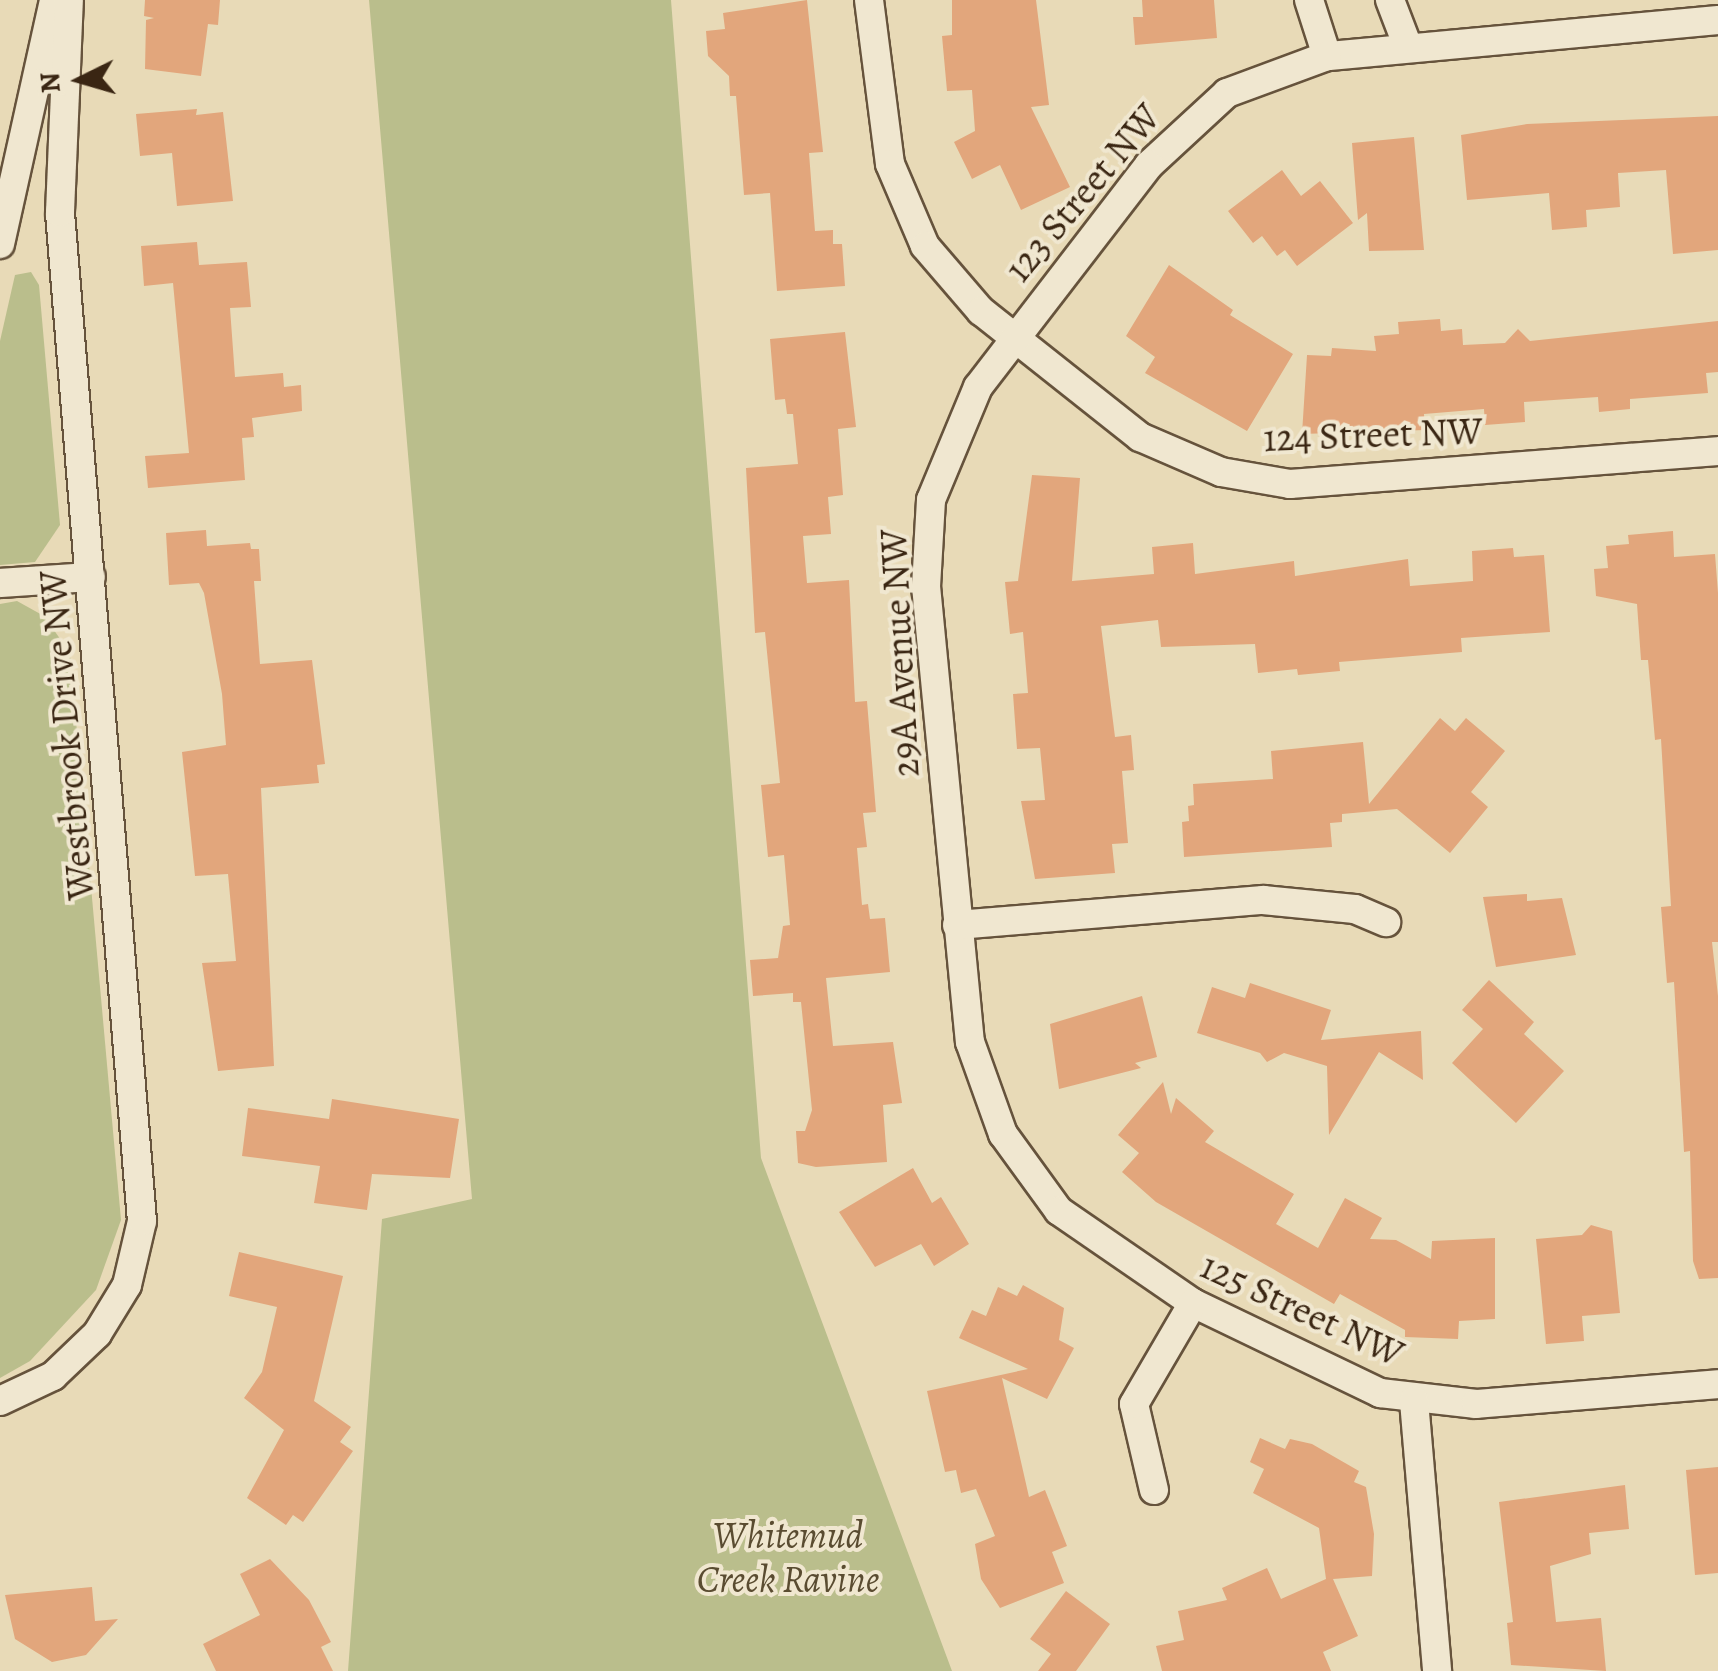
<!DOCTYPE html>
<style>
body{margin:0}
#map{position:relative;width:1718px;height:1671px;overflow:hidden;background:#e8dab7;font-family:Alegreya,serif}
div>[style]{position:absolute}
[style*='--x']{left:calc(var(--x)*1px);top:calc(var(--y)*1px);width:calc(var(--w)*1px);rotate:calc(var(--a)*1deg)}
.green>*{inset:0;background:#babe8c}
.building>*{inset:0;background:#e2a67c}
.roads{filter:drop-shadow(2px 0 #66533c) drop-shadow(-2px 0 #66533c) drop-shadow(0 2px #66533c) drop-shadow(0 -2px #66533c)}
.minor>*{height:28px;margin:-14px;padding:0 14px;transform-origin:14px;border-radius:14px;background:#f0e7d0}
span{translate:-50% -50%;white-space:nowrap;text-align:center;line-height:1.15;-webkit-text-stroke:8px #f0e7d0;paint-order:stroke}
.street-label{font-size:38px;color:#3a2613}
.park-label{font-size:38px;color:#5a4c31;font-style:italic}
.north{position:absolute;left:30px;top:30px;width:100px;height:100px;-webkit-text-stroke:8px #f0e7d0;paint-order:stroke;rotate:265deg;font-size:28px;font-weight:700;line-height:40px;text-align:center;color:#3a2613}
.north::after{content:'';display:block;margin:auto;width:35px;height:45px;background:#3a2613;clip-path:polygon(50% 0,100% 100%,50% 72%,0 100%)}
</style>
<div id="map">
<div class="green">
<i style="clip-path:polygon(369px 0,671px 0,761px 1158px,952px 1671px,348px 1671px,382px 1219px,472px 1199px)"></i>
<i style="clip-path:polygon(31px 272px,39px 285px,60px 525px,35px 562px,0 565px,0 341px,15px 275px)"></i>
<i style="clip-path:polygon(17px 601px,44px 616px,70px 653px,121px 1220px,96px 1290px,30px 1361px,0 1378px,0 604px)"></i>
</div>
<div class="building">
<i style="clip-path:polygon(145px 0,220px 0,218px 25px,208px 24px,201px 76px,145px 69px,146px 20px,154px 18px,144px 16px)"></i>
<i style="clip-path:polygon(807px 0,823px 152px,809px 153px,815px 231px,833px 230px,833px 244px,842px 244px,845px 286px,777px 291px,770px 193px,744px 195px,736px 96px,730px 96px,729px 76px,708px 56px,706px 31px,725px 29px,723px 13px)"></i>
<i style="clip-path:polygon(952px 0,1036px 0,1049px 105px,1031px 107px,1070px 187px,1021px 210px,1000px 165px,972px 179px,954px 142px,975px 131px,972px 90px,947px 91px,942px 36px,952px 35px)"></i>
<i style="clip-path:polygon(1142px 0,1214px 0,1217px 38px,1135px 45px,1133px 17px,1143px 17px)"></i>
<i style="clip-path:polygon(197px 109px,196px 115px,223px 112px,233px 201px,177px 206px,172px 153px,140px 156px,136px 114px)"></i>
<i style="clip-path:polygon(1718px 116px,1718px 250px,1673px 254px,1666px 170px,1618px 173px,1620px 207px,1586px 210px,1587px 227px,1552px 230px,1549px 193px,1467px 200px,1461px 135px,1527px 124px)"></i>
<i style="clip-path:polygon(1414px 137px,1424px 250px,1369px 251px,1367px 213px,1358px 220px,1352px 143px)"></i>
<i style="clip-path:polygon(1282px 170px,1301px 196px,1320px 181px,1353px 223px,1297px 266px,1285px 250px,1277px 256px,1262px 236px,1253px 243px,1228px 211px)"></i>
<i style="clip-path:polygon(197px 242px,199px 265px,247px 262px,251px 307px,230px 308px,235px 377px,283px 373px,284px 387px,301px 385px,302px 411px,252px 418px,254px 437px,242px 438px,245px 480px,148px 488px,145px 456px,189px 453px,173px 283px,144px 286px,141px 246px)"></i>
<i style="clip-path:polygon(1169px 265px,1233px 310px,1230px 315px,1293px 354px,1247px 431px,1145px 373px,1155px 357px,1126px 336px)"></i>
<i style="clip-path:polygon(1440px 319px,1441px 331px,1462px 329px,1463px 345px,1505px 343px,1518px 329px,1530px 341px,1718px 321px,1718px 372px,1706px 373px,1708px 393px,1630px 399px,1630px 409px,1599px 412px,1598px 397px,1524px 402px,1525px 422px,1485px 425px,1484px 409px,1424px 414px,1425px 430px,1302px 434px,1307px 355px,1331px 356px,1332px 348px,1376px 351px,1374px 336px,1399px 334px,1398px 322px)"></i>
<i style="clip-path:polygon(845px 332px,856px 427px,838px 429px,843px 495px,828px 497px,831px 534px,803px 536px,807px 583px,849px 580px,855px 702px,867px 701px,876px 812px,863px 813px,867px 847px,857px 848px,862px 905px,868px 904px,870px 919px,885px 918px,890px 972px,826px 978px,833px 1046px,893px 1042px,902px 1103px,883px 1105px,887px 1162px,816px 1167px,798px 1163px,796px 1131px,805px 1131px,812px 1110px,801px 1002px,793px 1002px,793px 993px,753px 996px,750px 960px,778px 958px,783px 926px,790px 925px,784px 855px,768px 857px,761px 785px,780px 783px,765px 632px,755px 633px,746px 468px,798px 464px,793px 414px,787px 414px,785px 399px,775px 400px,770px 339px)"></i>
<i style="clip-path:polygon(1032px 475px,1080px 478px,1072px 581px,1154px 574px,1152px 547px,1193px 543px,1195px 574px,1294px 561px,1295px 576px,1408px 559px,1410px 586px,1473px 581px,1472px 551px,1513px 548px,1514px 557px,1544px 555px,1550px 632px,1461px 638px,1462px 652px,1339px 662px,1340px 671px,1298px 675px,1297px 669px,1258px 673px,1255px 644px,1161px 647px,1158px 620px,1101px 626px,1115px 737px,1131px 735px,1134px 770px,1122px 771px,1128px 843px,1112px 844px,1115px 873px,1035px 879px,1021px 801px,1045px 800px,1040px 748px,1017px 749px,1013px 694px,1028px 693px,1023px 632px,1010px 634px,1005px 582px,1018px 581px)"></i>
<i style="clip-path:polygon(206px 530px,207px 546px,250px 543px,251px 549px,259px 549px,261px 581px,254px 581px,260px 664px,312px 660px,325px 764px,317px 765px,319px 783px,261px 788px,274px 1066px,218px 1071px,202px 963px,236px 961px,228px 874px,195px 876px,182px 752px,226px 745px,222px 694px,204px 593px,199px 583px,169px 585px,166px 533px)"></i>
<i style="clip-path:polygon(1673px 531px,1674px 557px,1715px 554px,1718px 593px,1718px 942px,1712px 942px,1718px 996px,1718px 1278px,1699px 1279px,1693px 1261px,1690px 1151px,1684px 1152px,1674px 982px,1667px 983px,1661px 907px,1671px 906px,1661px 739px,1655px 740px,1648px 660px,1641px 660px,1637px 604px,1596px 596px,1594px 569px,1608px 568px,1606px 546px,1629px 544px,1628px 535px)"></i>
<i style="clip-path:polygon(1440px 718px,1455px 731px,1466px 718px,1505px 751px,1471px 792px,1488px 807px,1450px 853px,1397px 809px,1342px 814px,1342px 822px,1330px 823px,1332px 847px,1184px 857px,1182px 822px,1189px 821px,1188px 806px,1194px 805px,1193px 784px,1273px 779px,1271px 751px,1363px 742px,1369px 804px)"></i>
<i style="clip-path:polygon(1527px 894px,1527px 901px,1562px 898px,1576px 955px,1496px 967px,1483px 897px)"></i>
<i style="clip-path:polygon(1489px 980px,1534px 1022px,1524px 1034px,1564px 1071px,1516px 1123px,1452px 1063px,1483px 1029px,1462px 1010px)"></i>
<i style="clip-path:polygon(1250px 983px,1331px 1010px,1321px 1040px,1421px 1031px,1423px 1080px,1379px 1052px,1329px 1135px,1327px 1066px,1284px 1053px,1267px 1062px,1260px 1053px,1197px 1033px,1212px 987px,1245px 998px)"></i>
<i style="clip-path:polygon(1142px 996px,1157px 1057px,1135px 1063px,1141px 1068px,1059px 1089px,1050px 1024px)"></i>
<i style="clip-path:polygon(1163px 1082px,1171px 1114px,1176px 1098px,1214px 1131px,1205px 1142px,1294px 1194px,1276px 1224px,1318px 1248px,1345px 1198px,1382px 1218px,1370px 1239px,1396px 1240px,1431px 1259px,1432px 1241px,1495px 1238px,1495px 1319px,1459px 1321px,1458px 1339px,1405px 1337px,1405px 1330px,1340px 1294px,1334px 1304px,1156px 1202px,1122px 1172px,1139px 1153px,1118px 1135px)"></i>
<i style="clip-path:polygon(332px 1099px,459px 1119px,450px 1178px,372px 1174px,367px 1210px,314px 1203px,320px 1166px,242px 1156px,248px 1108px,329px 1119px)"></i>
<i style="clip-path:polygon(913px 1168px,932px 1203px,941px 1197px,969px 1244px,934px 1266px,921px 1244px,875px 1267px,839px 1212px)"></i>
<i style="clip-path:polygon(1591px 1225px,1612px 1231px,1620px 1313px,1582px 1316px,1584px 1341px,1546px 1344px,1536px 1239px,1582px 1235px)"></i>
<i style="clip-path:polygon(239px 1252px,343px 1276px,314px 1401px,351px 1427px,340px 1442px,353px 1451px,303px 1522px,293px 1515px,286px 1525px,247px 1498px,284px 1430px,244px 1398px,262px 1372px,277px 1307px,229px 1296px)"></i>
<i style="clip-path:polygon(1023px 1285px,1064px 1308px,1059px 1340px,1074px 1348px,1047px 1399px,1002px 1378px,1029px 1497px,1045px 1490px,1067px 1546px,1052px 1552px,1064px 1583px,1000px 1608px,981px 1579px,975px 1544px,995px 1536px,976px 1489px,961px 1493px,956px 1470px,945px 1472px,927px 1391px,1028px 1369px,959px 1338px,972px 1310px,986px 1316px,998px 1287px,1017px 1296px)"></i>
<i style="clip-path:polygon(1260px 1438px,1285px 1449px,1290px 1439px,1312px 1444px,1359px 1471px,1354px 1482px,1366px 1487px,1374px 1534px,1372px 1576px,1333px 1579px,1358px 1636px,1323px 1652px,1331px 1671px,1162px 1671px,1156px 1646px,1184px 1640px,1178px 1611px,1227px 1600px,1222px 1588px,1267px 1568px,1281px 1599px,1326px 1579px,1319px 1528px,1253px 1493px,1264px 1469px,1250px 1462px)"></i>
<i style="clip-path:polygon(1718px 1467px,1718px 1573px,1695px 1575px,1686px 1470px)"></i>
<i style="clip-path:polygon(1625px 1485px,1629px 1529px,1589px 1533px,1591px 1554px,1550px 1566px,1556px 1622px,1601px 1618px,1606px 1671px,1511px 1665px,1507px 1623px,1513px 1622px,1499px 1502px)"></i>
<i style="clip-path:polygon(270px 1559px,309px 1600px,331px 1642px,321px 1647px,333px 1671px,216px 1671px,203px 1644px,260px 1615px,240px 1574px)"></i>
<i style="clip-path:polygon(92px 1587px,95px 1621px,118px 1619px,86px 1655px,52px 1662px,15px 1639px,5px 1595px)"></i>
<i style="clip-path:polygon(1066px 1591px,1110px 1624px,1076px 1671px,1038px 1671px,1051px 1654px,1030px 1639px)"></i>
</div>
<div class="roads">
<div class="minor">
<i style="--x:869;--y:0;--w:165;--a:82.7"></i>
<i style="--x:890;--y:164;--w:89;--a:66.9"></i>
<i style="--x:925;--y:246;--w:86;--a:49.3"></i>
<i style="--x:981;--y:311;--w:203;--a:38.4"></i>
<i style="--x:1140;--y:437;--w:88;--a:23.4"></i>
<i style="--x:1221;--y:472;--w:70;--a:9.9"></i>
<i style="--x:1290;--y:484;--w:429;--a:-4.4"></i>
<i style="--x:1309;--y:0;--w:59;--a:72.2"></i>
<i style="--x:1390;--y:0;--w:50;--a:69"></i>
<i style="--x:1718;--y:20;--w:393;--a:174.7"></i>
<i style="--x:1327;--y:56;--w:107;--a:159.7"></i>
<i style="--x:1227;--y:93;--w:106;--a:137.3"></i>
<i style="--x:1149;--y:165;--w:280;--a:127.6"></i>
<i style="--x:978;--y:387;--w:122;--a:112.6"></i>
<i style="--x:931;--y:500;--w:86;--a:93.3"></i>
<i style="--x:926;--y:586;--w:458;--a:84.5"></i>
<i style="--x:970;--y:1042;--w:98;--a:70.3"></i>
<i style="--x:1003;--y:1134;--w:95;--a:54"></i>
<i style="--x:1059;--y:1211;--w:163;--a:34.5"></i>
<i style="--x:1193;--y:1303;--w:208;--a:25.7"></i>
<i style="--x:1380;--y:1393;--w:97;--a:6.5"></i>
<i style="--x:1476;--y:1404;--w:243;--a:-4.7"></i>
<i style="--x:0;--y:244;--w:250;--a:-77.5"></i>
<i style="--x:0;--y:583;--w:91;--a:-3.8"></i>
<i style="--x:957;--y:925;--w:307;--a:-4.7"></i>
<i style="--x:1263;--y:900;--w:92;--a:5.6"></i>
<i style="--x:1355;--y:909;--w:34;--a:23"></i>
<i style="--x:0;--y:1401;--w:59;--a:-25.3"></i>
<i style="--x:53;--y:1376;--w:61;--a:-43.7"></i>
<i style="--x:97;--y:1334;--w:57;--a:-58.5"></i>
<i style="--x:127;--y:1285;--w:66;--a:-76.8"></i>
<i style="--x:142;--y:1221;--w:1012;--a:-94.65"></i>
<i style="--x:60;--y:212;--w:212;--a:-87.6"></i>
<i style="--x:1414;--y:1401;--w:271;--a:85.1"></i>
<i style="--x:1154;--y:1490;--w:88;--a:-103.1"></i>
<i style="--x:1134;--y:1404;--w:117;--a:-59.7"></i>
</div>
</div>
<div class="street-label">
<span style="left:1083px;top:193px;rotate:-50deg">123 Street NW</span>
<span style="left:1373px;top:435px;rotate:-2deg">124 Street NW</span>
<span style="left:900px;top:653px;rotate:-93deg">29A Avenue NW</span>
<span style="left:67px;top:735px;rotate:-95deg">Westbrook Drive NW</span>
<span style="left:1302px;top:1310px;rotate:25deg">125 Street NW</span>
</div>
<div class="park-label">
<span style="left:788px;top:1558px">Whitemud<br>Creek Ravine</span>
</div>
<div class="north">N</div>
</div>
